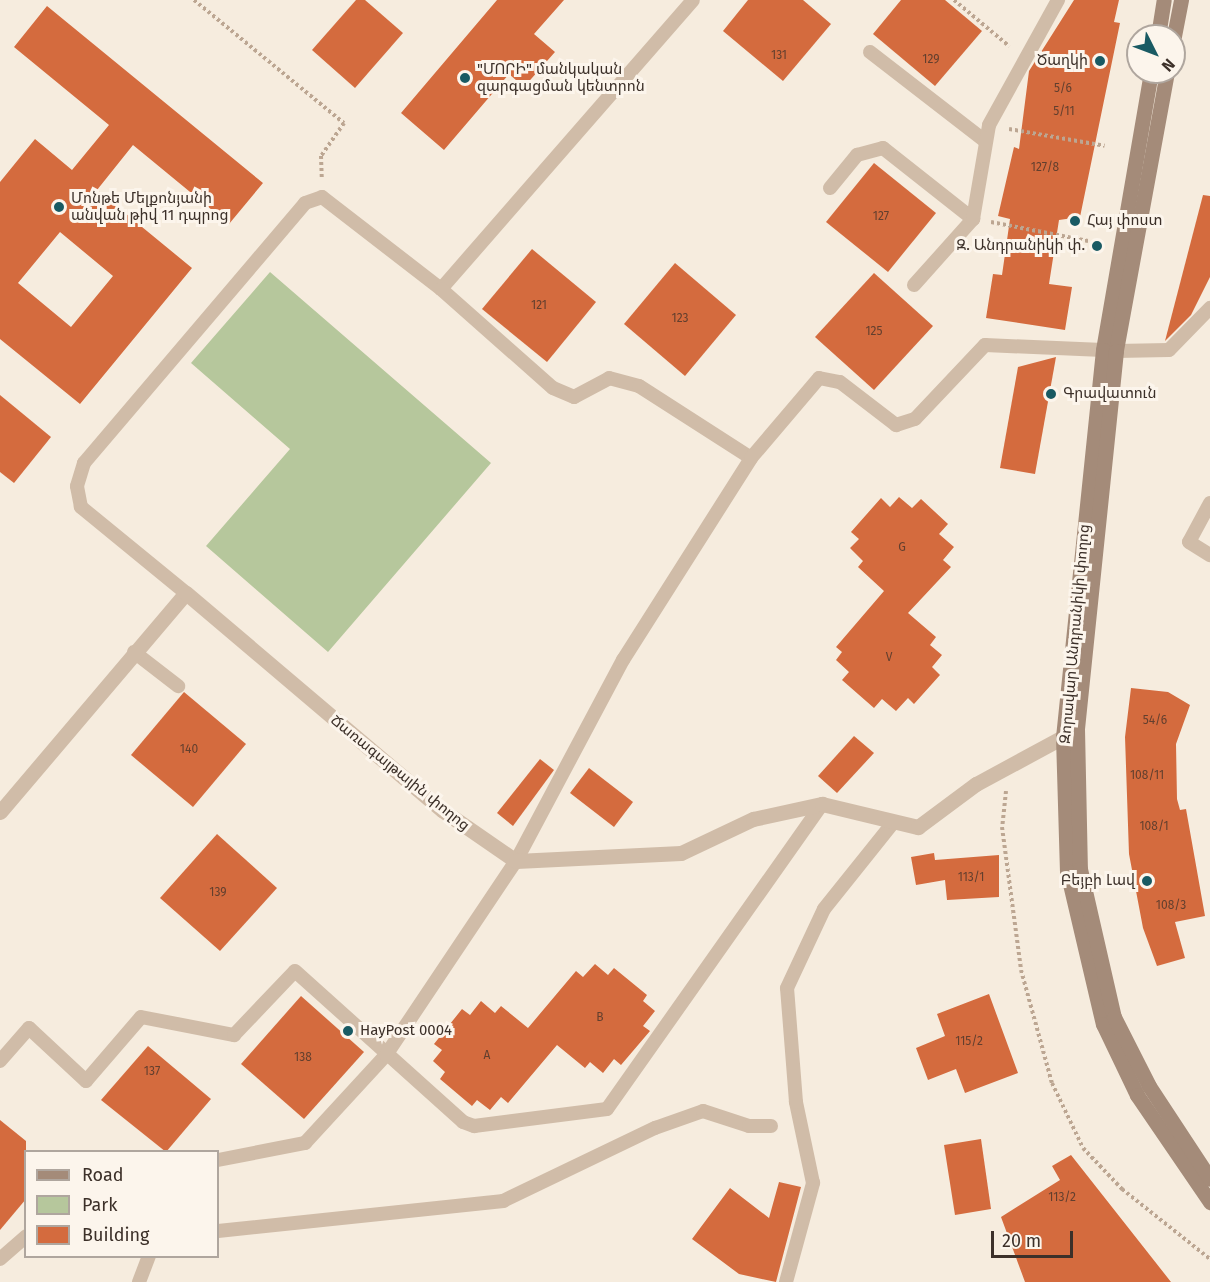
<!DOCTYPE html>
<meta charset="utf-8">
<style>
body{margin:0}
#map{position:relative;width:1210px;height:1282px;overflow:hidden;background:#f6ecde;font-family:"Fira Sans","Noto Sans Armenian",sans-serif}
div>[style]{position:absolute}
[style*='--x']{left:calc(var(--x)*1px);top:calc(var(--y)*1px);width:calc(var(--w)*1px);rotate:calc(var(--a)*1deg)}
.green>*{inset:0;background:#b6c79c}
.building>*{inset:0;background:#d46b3e}
.path>*{height:4px;margin-top:-2px;transform-origin:0;background:repeating-linear-gradient(90deg,#bca692 0 3px,transparent 0 6px)}
.lane>*{height:14px;margin:-7px;padding:0 7px;transform-origin:7px;border-radius:7px;background:#d0bca8}
.street>*{height:15px;margin:-7.5px;padding:0 7.5px;transform-origin:7.5px;border-radius:7.5px;background:#d0bca8}
.secondary>*{height:15px;margin:-7.5px;padding:0 7.5px;transform-origin:7.5px;border-radius:7.5px;background:#a48b79}
.dots>*{width:16px;height:16px;translate:-50% -50%;box-sizing:border-box;border:3px solid #fcf5ec;border-radius:50%}
span{translate:-50% -50%;white-space:nowrap;text-align:center;line-height:1.15;-webkit-text-stroke:6px #fcf5ec;paint-order:stroke}
.number-label{font-size:12px;color:#623f2e}
.number-label span{-webkit-text-stroke-width:0}
.poi-label{font-size:15px;color:#3c3029}
.right{translate:-100% -50%;text-align:right}
.left{translate:0 -50%;text-align:left}
.street-label{font-size:15px;color:#3c3029}
.legend{position:absolute;left:24px;top:1150px;width:195px;height:108px;box-sizing:border-box;background:#fcf5ec;border:2px solid #afa69e;margin:0;padding:8px 10px;list-style:none;font-size:18px;color:#3c3029}
.legend li{display:flex;align-items:center;gap:12px;height:30px}
.legend b{width:30px;border:2px solid #afa69e}
.north{position:absolute;left:1126px;top:24px;width:60px;height:60px;box-sizing:border-box;background:#fcf5ec;border:2px solid #afa69e;border-radius:50%;rotate:132deg;font-size:16px;font-weight:700;line-height:24px;text-align:center;color:#3c3029}
.north::after{content:'';display:block;margin:auto;width:21px;height:27px;background:#195a63;clip-path:polygon(50% 0,100% 100%,50% 72%,0 100%)}
.scale{position:absolute;left:991px;top:1231px;width:82px;height:27px;box-sizing:border-box;border:3px solid #3c3029;border-top:0;padding-left:8px;font-size:18px;line-height:21px;white-space:nowrap;color:#3c3029;-webkit-text-stroke:4px #fcf5ec;paint-order:stroke}
</style>
<div id="map">
<div class="green">
<i style="clip-path:polygon(270px 272px,491px 463px,328px 652px,206px 546px,290px 449px,191px 363px)"></i>
</div>
<div class="building">
<i style="clip-path:polygon(356px 0,365px 0,403px 33px,355px 88px,312px 50px)"></i>
<i style="clip-path:polygon(497px 0,564px 0,534px 34px,555px 52px,524px 87px,509px 74px,444px 150px,401px 113px)"></i>
<i style="clip-path:polygon(748px 0,803px 0,831px 24px,783px 81px,723px 31px)"></i>
<i style="clip-path:polygon(901px 0,945px 0,982px 31px,935px 86px,873px 34px)"></i>
<i style="clip-path:polygon(1074px 0,1119px 0,1114px 22px,1120px 23px,1080px 217px,1059px 220px,1049px 284px,1072px 287px,1065px 330px,986px 318px,993px 274px,1002px 275px,1010px 219px,998px 216px,1014px 147px,1019px 149px,1029px 71px)"></i>
<i style="clip-path:polygon(evenodd,47px 6px,263px 183px,229px 224px,133px 145px,97px 190px,192px 268px,80px 404px,0 339px,0 182px,35px 139px,72px 170px,109px 125px,14px 47px,47px 6px,60px 232px,113px 276px,71px 327px,18px 283px,60px 232px)"></i>
<i style="clip-path:polygon(874px 163px,936px 213px,888px 272px,826px 222px)"></i>
<i style="clip-path:polygon(1203px 195px,1210px 196px,1210px 277px,1191px 315px,1165px 341px)"></i>
<i style="clip-path:polygon(532px 249px,596px 302px,547px 362px,482px 309px)"></i>
<i style="clip-path:polygon(675px 263px,736px 315px,685px 376px,624px 324px)"></i>
<i style="clip-path:polygon(874px 273px,933px 326px,874px 390px,815px 337px)"></i>
<i style="clip-path:polygon(1056px 357px,1035px 474px,1000px 468px,1018px 367px)"></i>
<i style="clip-path:polygon(0 395px,51px 437px,14px 483px,0 472px)"></i>
<i style="clip-path:polygon(899px 497px,912px 508px,921px 499px,948px 524px,939px 534px,954px 547px,943px 560px,951px 567px,908px 613px,936px 637px,930px 645px,942px 655px,932px 667px,940px 675px,914px 704px,908px 698px,896px 711px,882px 699px,874px 708px,842px 680px,849px 672px,836px 660px,842px 652px,836px 647px,884px 591px,858px 567px,863px 561px,850px 548px,859px 539px,851px 532px,881px 498px,890px 507px)"></i>
<i style="clip-path:polygon(1131px 688px,1168px 692px,1190px 705px,1176px 744px,1177px 799px,1180px 810px,1186px 809px,1205px 916px,1175px 922px,1185px 958px,1157px 966px,1143px 928px,1129px 854px,1125px 737px)"></i>
<i style="clip-path:polygon(184px 692px,246px 744px,193px 807px,131px 755px)"></i>
<i style="clip-path:polygon(854px 736px,874px 753px,837px 793px,818px 776px)"></i>
<i style="clip-path:polygon(540px 759px,554px 770px,513px 826px,497px 813px)"></i>
<i style="clip-path:polygon(589px 768px,633px 802px,614px 827px,570px 793px)"></i>
<i style="clip-path:polygon(217px 834px,277px 888px,220px 951px,160px 898px)"></i>
<i style="clip-path:polygon(934px 853px,935px 860px,999px 855px,999px 897px,947px 900px,945px 880px,916px 885px,911px 857px)"></i>
<i style="clip-path:polygon(595px 964px,608px 975px,614px 968px,647px 995px,643px 1001px,655px 1011px,643px 1026px,650px 1031px,621px 1065px,614px 1059px,603px 1073px,590px 1062px,585px 1068px,557px 1045px,508px 1103px,501px 1097px,490px 1110px,477px 1100px,472px 1106px,440px 1079px,445px 1072px,433px 1061px,442px 1050px,434px 1044px,462px 1009px,470px 1015px,481px 1001px,495px 1013px,501px 1006px,528px 1028px,576px 971px,583px 977px)"></i>
<i style="clip-path:polygon(989px 994px,1018px 1073px,965px 1093px,956px 1069px,928px 1080px,916px 1048px,945px 1036px,937px 1014px)"></i>
<i style="clip-path:polygon(301px 996px,364px 1052px,304px 1119px,241px 1064px)"></i>
<i style="clip-path:polygon(148px 1046px,211px 1099px,166px 1152px,101px 1100px)"></i>
<i style="clip-path:polygon(0 1120px,26px 1141px,26px 1199px,0 1230px)"></i>
<i style="clip-path:polygon(981px 1139px,991px 1209px,955px 1215px,944px 1145px)"></i>
<i style="clip-path:polygon(1071px 1155px,1171px 1282px,1025px 1282px,1001px 1217px,1060px 1180px,1052px 1166px)"></i>
<i style="clip-path:polygon(779px 1182px,801px 1187px,776px 1282px,739px 1274px,692px 1239px,730px 1188px,769px 1218px)"></i>
</div>
<div class="path">
<i style="--x:194;--y:0;--w:194;--a:39.4"></i>
<i style="--x:344;--y:123;--w:40;--a:124.9"></i>
<i style="--x:321;--y:156;--w:23;--a:88"></i>
<i style="--x:954;--y:0;--w:72;--a:39.9"></i>
<i style="--x:1009;--y:129;--w:97;--a:10"></i>
<i style="--x:991;--y:222;--w:99;--a:11.1"></i>
<i style="--x:1006;--y:791;--w:36;--a:96"></i>
<i style="--x:1002;--y:827;--w:144;--a:82.4"></i>
<i style="--x:1021;--y:970;--w:117;--a:74.7"></i>
<i style="--x:1052;--y:1083;--w:72;--a:64.5"></i>
<i style="--x:1083;--y:1148;--w:57;--a:46.4"></i>
<i style="--x:1122;--y:1189;--w:112;--a:38.5"></i>
</div>
<div class="lane">
<i style="--x:870;--y:52;--w:145;--a:37.7"></i>
<i style="--x:830;--y:188;--w:43;--a:-50.7"></i>
<i style="--x:857;--y:155;--w:27;--a:-15"></i>
<i style="--x:883;--y:148;--w:115;--a:38.3"></i>
<i style="--x:914;--y:285;--w:89;--a:-48.2"></i>
<i style="--x:973;--y:219;--w:95;--a:-80.3"></i>
<i style="--x:989;--y:125;--w:143;--a:-61.1"></i>
<i style="--x:441;--y:289;--w:383;--a:-48.9"></i>
<i style="--x:1116;--y:351;--w:53;--a:-1.1"></i>
<i style="--x:1169;--y:350;--w:59;--a:-45.7"></i>
<i style="--x:1210;--y:503;--w:44;--a:118.3"></i>
<i style="--x:1189;--y:542;--w:25;--a:32"></i>
<i style="--x:186;--y:593;--w:136;--a:-140.7"></i>
<i style="--x:81;--y:507;--w:21;--a:-101"></i>
<i style="--x:77;--y:486;--w:24;--a:-73"></i>
<i style="--x:84;--y:463;--w:341;--a:-49.6"></i>
<i style="--x:305;--y:203;--w:18;--a:-19"></i>
<i style="--x:322;--y:197;--w:150;--a:37.7"></i>
<i style="--x:441;--y:289;--w:149;--a:41.5"></i>
<i style="--x:553;--y:388;--w:23;--a:23"></i>
<i style="--x:574;--y:397;--w:40;--a:-28"></i>
<i style="--x:609;--y:378;--w:31;--a:15"></i>
<i style="--x:639;--y:386;--w:133;--a:32.7"></i>
<i style="--x:134;--y:652;--w:56;--a:37.7"></i>
<i style="--x:0;--y:1061;--w:44;--a:-48.7"></i>
<i style="--x:29;--y:1028;--w:78;--a:42.9"></i>
<i style="--x:86;--y:1081;--w:84;--a:-49.3"></i>
<i style="--x:141;--y:1017;--w:95;--a:11"></i>
<i style="--x:234;--y:1035;--w:88;--a:-46.4"></i>
<i style="--x:295;--y:971;--w:226;--a:41.9"></i>
<i style="--x:463;--y:1122;--w:12;--a:20"></i>
<i style="--x:474;--y:1126;--w:134;--a:-7.3"></i>
<i style="--x:607;--y:1109;--w:373;--a:-54.8"></i>
<i style="--x:218;--y:1160;--w:89;--a:-11.1"></i>
<i style="--x:305;--y:1143;--w:120;--a:-47.4"></i>
<i style="--x:386;--y:1055;--w:234;--a:-56.2"></i>
<i style="--x:516;--y:861;--w:228;--a:-62"></i>
<i style="--x:623;--y:660;--w:239;--a:-57.6"></i>
<i style="--x:751;--y:458;--w:105;--a:-49.6"></i>
<i style="--x:819;--y:378;--w:21;--a:11"></i>
<i style="--x:840;--y:382;--w:71;--a:37.5"></i>
<i style="--x:896;--y:425;--w:20;--a:-18"></i>
<i style="--x:915;--y:419;--w:102;--a:-46.6"></i>
<i style="--x:985;--y:345;--w:118;--a:2.4"></i>
<i style="--x:218;--y:1231;--w:287;--a:-6"></i>
<i style="--x:503;--y:1201;--w:169;--a:-25.7"></i>
<i style="--x:655;--y:1128;--w:51;--a:-19.5"></i>
<i style="--x:703;--y:1111;--w:48;--a:18.1"></i>
<i style="--x:749;--y:1126;--w:22;--a:0"></i>
<i style="--x:0;--y:1259;--w:35;--a:-41"></i>
<i style="--x:139;--y:1282;--w:28;--a:-69"></i>
<i style="--x:786;--y:1282;--w:103;--a:-74.7"></i>
<i style="--x:813;--y:1183;--w:83;--a:-101.9"></i>
<i style="--x:796;--y:1102;--w:114;--a:-94.5"></i>
<i style="--x:787;--y:988;--w:87;--a:-64.9"></i>
<i style="--x:824;--y:909;--w:109;--a:-51.3"></i>
</div>
<div class="street">
<i style="--x:0;--y:812;--w:287;--a:-49.7"></i>
<i style="--x:186;--y:593;--w:336;--a:40.3"></i>
<i style="--x:442;--y:810;--w:90;--a:34.6"></i>
<i style="--x:516;--y:861;--w:165;--a:-2.8"></i>
<i style="--x:681;--y:853;--w:80;--a:-25.3"></i>
<i style="--x:753;--y:819;--w:71;--a:-12.3"></i>
<i style="--x:822;--y:804;--w:99;--a:13.5"></i>
<i style="--x:918;--y:827;--w:72;--a:-36.6"></i>
<i style="--x:976;--y:784;--w:109;--a:-28.4"></i>
</div>
<div class="secondary">
<i style="--x:1158;--y:36;--w:36;--a:-81"></i>
<i style="--x:1174;--y:36;--w:37;--a:-79"></i>
<i style="--x:1151;--y:72;--w:282;--a:99.8"></i>
<i style="--x:1103;--y:350;--w:389;--a:95.9"></i>
<i style="--x:1063;--y:737;--w:134;--a:88.3"></i>
<i style="--x:1067;--y:871;--w:157;--a:76.8"></i>
<i style="--x:1103;--y:1024;--w:79;--a:64.4"></i>
<i style="--x:1137;--y:1095;--w:130;--a:55.7"></i>
<i style="--x:1167;--y:72;--w:284;--a:100.4"></i>
<i style="--x:1116;--y:351;--w:380;--a:95.9"></i>
<i style="--x:1077;--y:729;--w:140;--a:88.8"></i>
<i style="--x:1080;--y:869;--w:152;--a:77.1"></i>
<i style="--x:1114;--y:1017;--w:77;--a:63.1"></i>
<i style="--x:1149;--y:1086;--w:111;--a:56.7"></i>
</div>
<div class="dots">
<i style="left:1100px;top:61px;background:#195a63"></i>
<i style="left:465px;top:78px;background:#195a63"></i>
<i style="left:59px;top:207px;background:#195a63"></i>
<i style="left:1075px;top:221px;background:#195a63"></i>
<i style="left:1097px;top:246px;background:#195a63"></i>
<i style="left:1051px;top:394px;background:#195a63"></i>
<i style="left:1147px;top:881px;background:#195a63"></i>
<i style="left:348px;top:1031px;background:#195a63"></i>
</div>
<div class="number-label">
<span style="left:779px;top:56px">131</span>
<span style="left:931px;top:60px">129</span>
<span style="left:1063px;top:89px">5/6</span>
<span style="left:1064px;top:112px">5/11</span>
<span style="left:1045px;top:168px">127/8</span>
<span style="left:881px;top:217px">127</span>
<span style="left:539px;top:306px">121</span>
<span style="left:680px;top:319px">123</span>
<span style="left:874px;top:332px">125</span>
<span style="left:902px;top:548px">G</span>
<span style="left:889px;top:658px">V</span>
<span style="left:1155px;top:721px">54/6</span>
<span style="left:189px;top:750px">140</span>
<span style="left:1147px;top:776px">108/11</span>
<span style="left:1154px;top:827px">108/1</span>
<span style="left:971px;top:878px">113/1</span>
<span style="left:218px;top:893px">139</span>
<span style="left:1171px;top:906px">108/3</span>
<span style="left:600px;top:1018px">B</span>
<span style="left:969px;top:1042px">115/2</span>
<span style="left:487px;top:1056px">A</span>
<span style="left:303px;top:1058px">138</span>
<span style="left:152px;top:1072px">137</span>
<span style="left:1062px;top:1198px">113/2</span>
</div>
<div class="poi-label">
<span class="right" style="left:1088px;top:61px">Ծաղկի</span>
<span class="left" style="left:477px;top:78px">"ՄՈՐԻ" մանկական<br>զարգացման կենտրոն</span>
<span class="left" style="left:71px;top:207px">Մոնթե Մելքոնյանի<br>անվան թիվ 11 դպրոց</span>
<span class="left" style="left:1087px;top:221px">Հայ փոստ</span>
<span class="right" style="left:1085px;top:246px">Զ. Անդրանիկի փ.</span>
<span class="left" style="left:1063px;top:394px">Գրավատուն</span>
<span class="right" style="left:1135px;top:881px">Բեյբի Լավ</span>
<span class="left" style="left:360px;top:1031px">HayPost 0004</span>
</div>
<div class="street-label">
<span style="left:1075px;top:634px;rotate:-85deg">Զորավար Անդրանիկի փողոց</span>
<span style="left:400px;top:773px;rotate:39deg">Ճառագայթային փողոց</span>
</div>
<ul class="legend">
<li><b style="height:8px;background:#a48b79"></b>Road</li>
<li><b style="height:16px;background:#b6c79c"></b>Park</li>
<li><b style="height:16px;background:#d46b3e"></b>Building</li>
</ul>
<div class="north">N</div>
<div class="scale">20 m</div>
</div>
